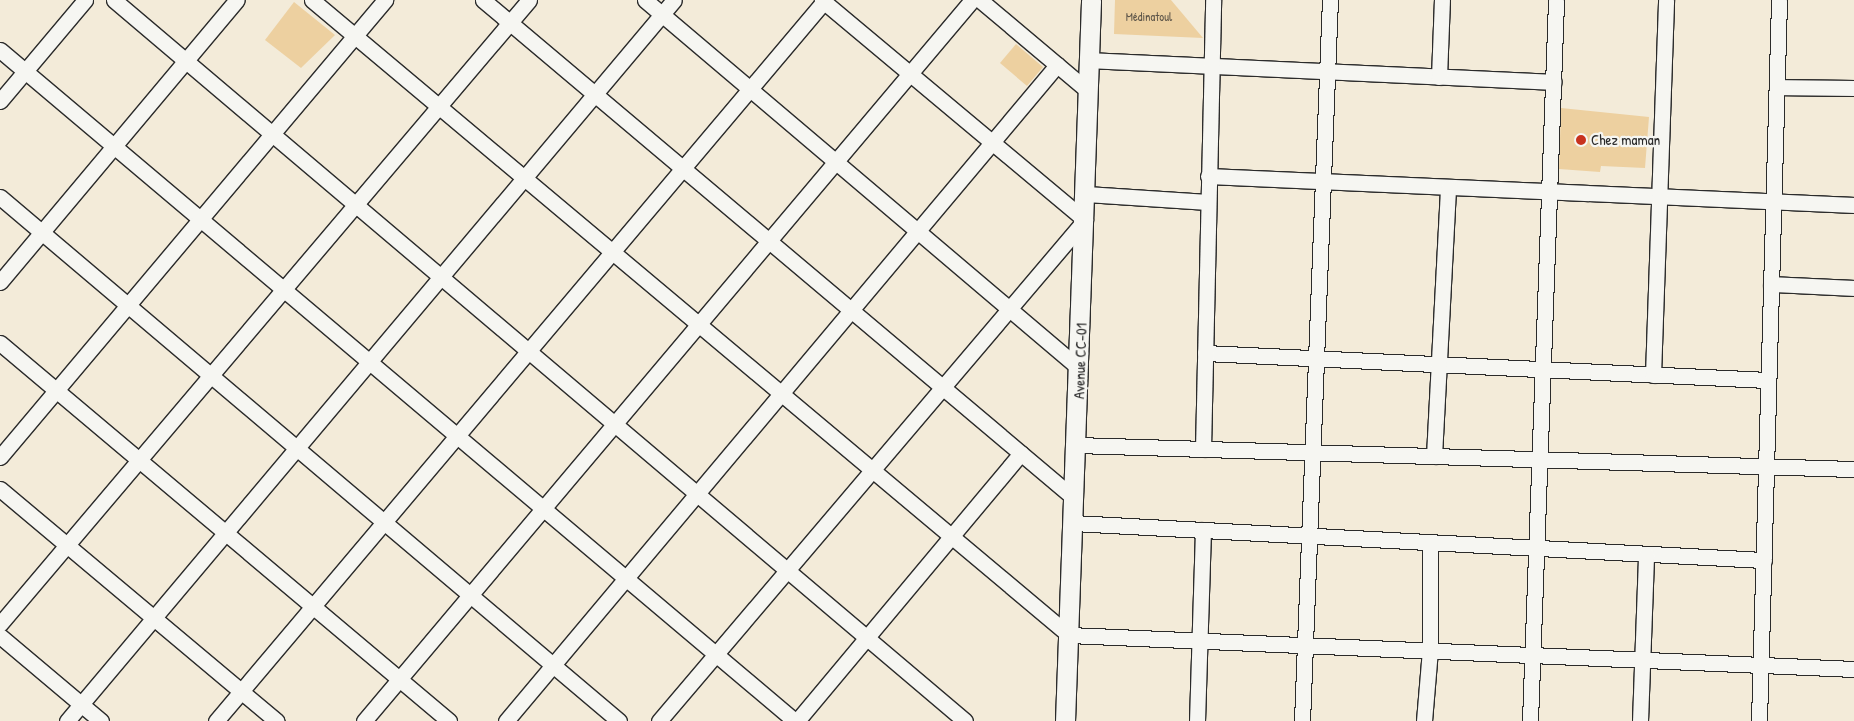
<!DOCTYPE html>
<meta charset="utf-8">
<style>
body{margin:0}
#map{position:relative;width:1854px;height:721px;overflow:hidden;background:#f3ebd9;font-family:"Patrick Hand",sans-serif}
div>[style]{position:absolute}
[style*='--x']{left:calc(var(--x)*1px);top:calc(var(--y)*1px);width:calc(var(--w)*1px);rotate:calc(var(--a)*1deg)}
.building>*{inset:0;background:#edd0a0}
.roads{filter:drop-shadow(1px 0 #2b2b2b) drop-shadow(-1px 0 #2b2b2b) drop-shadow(0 1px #2b2b2b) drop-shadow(0 -1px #2b2b2b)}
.minor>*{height:15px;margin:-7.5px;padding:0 7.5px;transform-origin:7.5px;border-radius:7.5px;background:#f6f6f2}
.major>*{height:19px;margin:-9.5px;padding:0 9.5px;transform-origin:9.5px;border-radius:9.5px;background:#f6f6f2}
.dots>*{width:14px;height:14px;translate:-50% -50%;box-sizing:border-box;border:2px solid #f6f6f2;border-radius:50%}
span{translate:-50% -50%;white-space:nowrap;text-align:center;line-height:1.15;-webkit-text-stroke:4.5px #f6f6f2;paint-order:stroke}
.number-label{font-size:12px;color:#5c5448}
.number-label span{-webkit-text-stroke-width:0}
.poi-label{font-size:15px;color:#2b2b2b}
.left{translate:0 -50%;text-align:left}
.street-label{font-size:15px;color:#2b2b2b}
</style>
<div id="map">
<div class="building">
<i style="clip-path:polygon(1115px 0,1171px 0,1203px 38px,1114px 34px)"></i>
<i style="clip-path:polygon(294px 2px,335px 35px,301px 68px,265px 40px)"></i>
<i style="clip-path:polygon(1016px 44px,1043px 67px,1027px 86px,1000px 63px)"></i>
<i style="clip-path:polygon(1561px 108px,1649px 117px,1645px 168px,1601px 166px,1600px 172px,1559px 169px)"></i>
</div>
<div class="roads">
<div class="minor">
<i style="--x:114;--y:0;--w:1115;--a:40.27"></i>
<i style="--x:312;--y:0;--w:988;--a:39.99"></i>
<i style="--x:1069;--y:635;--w:786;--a:2.48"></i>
<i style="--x:483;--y:0;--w:773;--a:40.12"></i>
<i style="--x:645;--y:0;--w:569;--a:40.3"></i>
<i style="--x:980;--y:0;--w:141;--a:40.1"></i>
<i style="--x:0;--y:50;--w:1040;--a:40.17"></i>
<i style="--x:1089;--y:60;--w:465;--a:2.7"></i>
<i style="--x:1439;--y:77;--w:77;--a:-87.8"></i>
<i style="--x:1777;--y:87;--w:77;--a:0.7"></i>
<i style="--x:0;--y:101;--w:132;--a:-49.9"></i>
<i style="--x:1208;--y:176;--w:647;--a:2.57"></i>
<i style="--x:1086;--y:194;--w:122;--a:3.8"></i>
<i style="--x:0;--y:197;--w:811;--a:40.25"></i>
<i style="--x:0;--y:282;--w:368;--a:-50"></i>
<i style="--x:1771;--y:284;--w:83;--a:2.8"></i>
<i style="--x:0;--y:343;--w:587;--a:40.09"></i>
<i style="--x:1205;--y:353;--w:564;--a:2.75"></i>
<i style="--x:1653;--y:375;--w:375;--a:-88"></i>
<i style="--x:1076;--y:445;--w:778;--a:1.77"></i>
<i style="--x:1203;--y:449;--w:449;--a:-88.7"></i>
<i style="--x:1434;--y:456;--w:269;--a:-87"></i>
<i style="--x:0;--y:457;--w:598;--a:-49.89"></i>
<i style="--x:0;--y:489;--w:361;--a:40"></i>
<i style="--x:1073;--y:523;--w:692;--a:3.07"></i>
<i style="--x:0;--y:624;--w:818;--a:-49.71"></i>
<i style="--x:0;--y:636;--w:132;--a:40.1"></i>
<i style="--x:67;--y:721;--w:942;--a:-49.91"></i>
<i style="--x:216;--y:721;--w:944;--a:-49.81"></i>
<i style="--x:364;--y:721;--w:943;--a:-49.86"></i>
<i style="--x:506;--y:721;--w:857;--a:-49.97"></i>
<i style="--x:659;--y:721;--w:658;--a:-49.63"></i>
<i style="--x:1085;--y:220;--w:343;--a:-140.1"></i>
<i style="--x:797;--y:721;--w:349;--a:-50.1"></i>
<i style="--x:1197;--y:721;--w:191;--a:-88.2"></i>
<i style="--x:1302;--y:721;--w:722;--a:-87.78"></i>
<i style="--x:1424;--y:721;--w:71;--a:-85.2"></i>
<i style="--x:1430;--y:650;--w:108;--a:-90"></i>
<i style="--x:1530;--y:721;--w:721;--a:-87.93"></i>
<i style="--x:1640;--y:721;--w:167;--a:-87.9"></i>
<i style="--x:1759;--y:721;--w:721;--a:-88.41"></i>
</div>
<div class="major">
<i style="--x:1065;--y:721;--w:721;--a:-87.93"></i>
</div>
</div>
<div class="dots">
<i style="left:1581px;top:140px;background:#c8321e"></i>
</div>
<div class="number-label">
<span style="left:1149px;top:17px">Médinatoul</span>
</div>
<div class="poi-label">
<span class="left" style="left:1591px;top:140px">Chez maman</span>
</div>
<div class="street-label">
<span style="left:1080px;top:361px;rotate:-88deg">Avenue CC-01</span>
</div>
</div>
